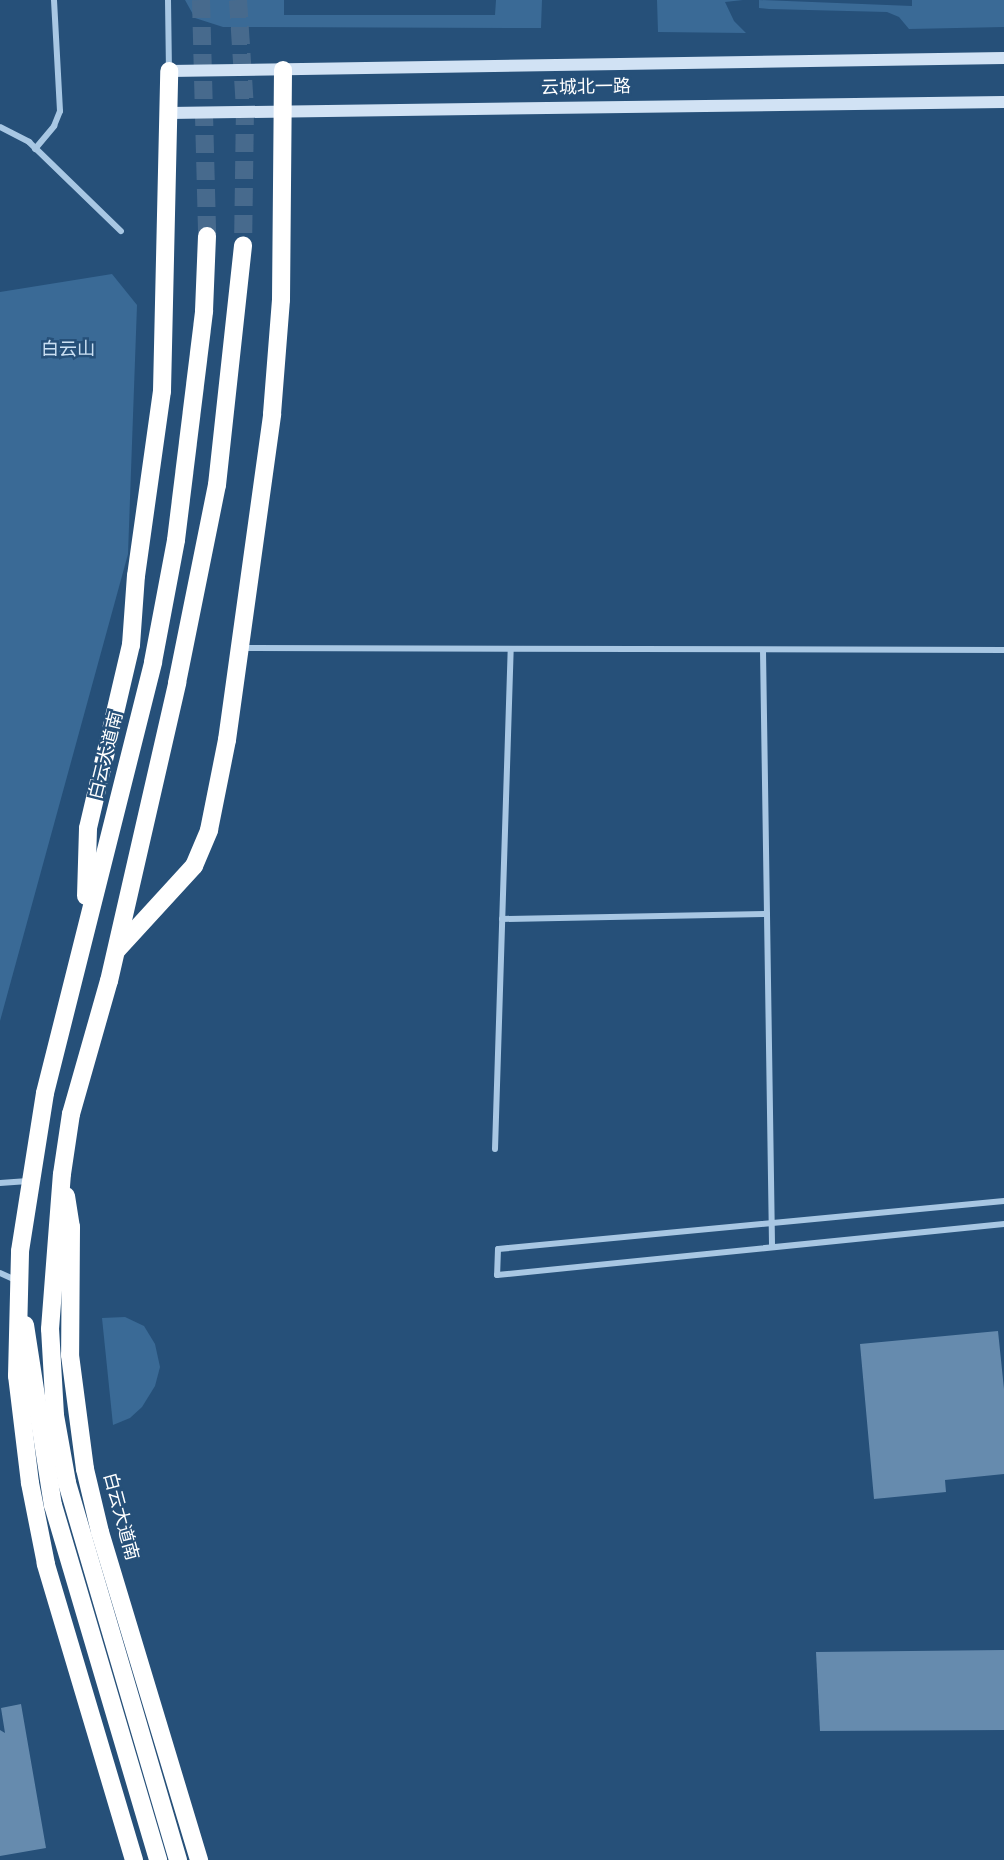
<!DOCTYPE html>
<meta charset="utf-8">
<style>
body{margin:0}
#map{position:relative;width:1004px;height:1860px;overflow:hidden;background:#265079;font-family:Overpass,"Noto Sans SC",sans-serif}
div>[style]{position:absolute}
[style*='--x']{left:calc(var(--x)*1px);top:calc(var(--y)*1px);width:calc(var(--w)*1px);rotate:calc(var(--a)*1deg)}
.green>*{inset:0;background:#3a6a96}
.building>*{inset:0;background:#668bae}
.highway-tunnel>*{height:18px;margin-top:-9px;transform-origin:0;background:repeating-linear-gradient(90deg,#476a8d 0 18px,transparent 0 27px)}
.street>*{height:6px;margin:-3px;padding:0 3px;transform-origin:3px;border-radius:3px;background:#a8c7e3}
.secondary>*{height:12px;margin:-6px;padding:0 6px;transform-origin:6px;border-radius:6px;background:#d1e2f4}
.highway>*{height:18px;margin:-9px;padding:0 9px;transform-origin:9px;border-radius:9px;background:#fff}
span{translate:-50% -50%;white-space:nowrap;text-align:center;line-height:1.15;-webkit-text-stroke:5px #265079;paint-order:stroke}
.street-label{font-size:18px;color:#fff}
.park-label{font-size:18px;color:#cbe0f3}
</style>
<div id="map">
<div class="green">
<i style="clip-path:polygon(185px 0,284px 0,284px 15px,495px 15px,496px 0,542px 0,541px 28px,223px 27px,195px 18px)"></i>
<i style="clip-path:polygon(657px 0,743px 0,725px 2px,734px 21px,746px 33px,658px 32px)"></i>
<i style="clip-path:polygon(759px 0,912px 6px,912px 0,1004px 0,1004px 27px,909px 29px,899px 17px,887px 12px,769px 9px,759px 8px)"></i>
<i style="clip-path:polygon(112px 274px,137px 305px,128px 554px,0 1021px,0 292px)"></i>
<i style="clip-path:polygon(125px 1317px,144px 1326px,155px 1344px,160px 1367px,155px 1386px,142px 1407px,130px 1418px,113px 1425px,102px 1318px)"></i>
</div>
<div class="building">
<i style="clip-path:polygon(998px 1331px,1004px 1389px,1004px 1474px,945px 1480px,946px 1492px,874px 1499px,860px 1344px)"></i>
<i style="clip-path:polygon(1004px 1650px,1004px 1730px,820px 1731px,816px 1652px)"></i>
<i style="clip-path:polygon(21px 1704px,46px 1848px,0 1856px,0 1730px,5px 1733px,1px 1708px)"></i>
</div>
<div class="highway-tunnel">
<i style="--x:201;--y:0;--w:236;--a:88.5"></i>
<i style="--x:238;--y:0;--w:107;--a:86.3"></i>
<i style="--x:245;--y:107;--w:138;--a:90.8"></i>
</div>
<div class="street">
<i style="--x:168;--y:0;--w:68;--a:89.2"></i>
<i style="--x:0;--y:127;--w:33;--a:27"></i>
<i style="--x:29;--y:142;--w:128;--a:44.1"></i>
<i style="--x:35;--y:149;--w:30;--a:-50"></i>
<i style="--x:54;--y:126;--w:16;--a:-68"></i>
<i style="--x:60;--y:111;--w:111;--a:-93.1"></i>
<i style="--x:243;--y:648;--w:761;--a:0.15"></i>
<i style="--x:763;--y:651;--w:596;--a:89.13"></i>
<i style="--x:502;--y:919;--w:265;--a:-1.1"></i>
<i style="--x:495;--y:1149;--w:498;--a:-88.2"></i>
<i style="--x:0;--y:1183;--w:28;--a:-4"></i>
<i style="--x:1004;--y:1201;--w:508;--a:174.58"></i>
<i style="--x:498;--y:1249;--w:26;--a:92"></i>
<i style="--x:497;--y:1275;--w:510;--a:-5.74"></i>
<i style="--x:0;--y:1273;--w:17;--a:24"></i>
</div>
<div class="secondary">
<i style="--x:169;--y:71;--w:835;--a:-0.89"></i>
<i style="--x:169;--y:113;--w:835;--a:-0.75"></i>
</div>
<div class="highway">
<i style="--x:86;--y:896;--w:68;--a:-88.3"></i>
<i style="--x:88;--y:828;--w:188;--a:-76.8"></i>
<i style="--x:131;--y:645;--w:69;--a:-85.9"></i>
<i style="--x:136;--y:576;--w:187;--a:-82"></i>
<i style="--x:162;--y:391;--w:320;--a:-88.7"></i>
<i style="--x:117;--y:950;--w:114;--a:-47.5"></i>
<i style="--x:194;--y:866;--w:39;--a:-67"></i>
<i style="--x:209;--y:830;--w:92;--a:-78.7"></i>
<i style="--x:227;--y:740;--w:329;--a:-82.1"></i>
<i style="--x:272;--y:414;--w:114;--a:-85.5"></i>
<i style="--x:281;--y:300;--w:230;--a:-89.5"></i>
<i style="--x:66;--y:1196;--w:31;--a:81"></i>
<i style="--x:71;--y:1227;--w:128;--a:90.4"></i>
<i style="--x:70;--y:1355;--w:115;--a:82.5"></i>
<i style="--x:85;--y:1469;--w:65;--a:76.6"></i>
<i style="--x:100;--y:1532;--w:343;--a:73.2"></i>
<i style="--x:25;--y:1325;--w:182;--a:81.2"></i>
<i style="--x:53;--y:1505;--w:370;--a:73.5"></i>
<i style="--x:134;--y:1860;--w:309;--a:-106.6"></i>
<i style="--x:46;--y:1564;--w:83;--a:-101.2"></i>
<i style="--x:30;--y:1483;--w:108;--a:-96.9"></i>
<i style="--x:17;--y:1376;--w:125;--a:-88.6"></i>
<i style="--x:20;--y:1251;--w:160;--a:-81"></i>
<i style="--x:45;--y:1093;--w:444;--a:-75.9"></i>
<i style="--x:153;--y:662;--w:124;--a:-79.3"></i>
<i style="--x:176;--y:540;--w:231;--a:-83"></i>
<i style="--x:204;--y:311;--w:75;--a:-87.7"></i>
<i style="--x:178;--y:1860;--w:394;--a:-106.4"></i>
<i style="--x:67;--y:1482;--w:68;--a:-100.2"></i>
<i style="--x:55;--y:1415;--w:86;--a:-93.3"></i>
<i style="--x:50;--y:1329;--w:155;--a:-85.6"></i>
<i style="--x:62;--y:1174;--w:61;--a:-81.5"></i>
<i style="--x:71;--y:1114;--w:138;--a:-74.1"></i>
<i style="--x:109;--y:981;--w:306;--a:-77.1"></i>
<i style="--x:177;--y:683;--w:202;--a:-78.6"></i>
<i style="--x:217;--y:485;--w:241;--a:-83.8"></i>
</div>
<div class="street-label">
<span style="left:586px;top:89px;rotate:-1deg">云城北一路</span>
<span style="left:108px;top:756px;rotate:-76deg">白云大道南</span>
<span style="left:119px;top:1517px;rotate:75deg">白云大道南</span>
</div>
<div class="park-label">
<span style="left:68px;top:351px">白云山</span>
</div>
</div>
